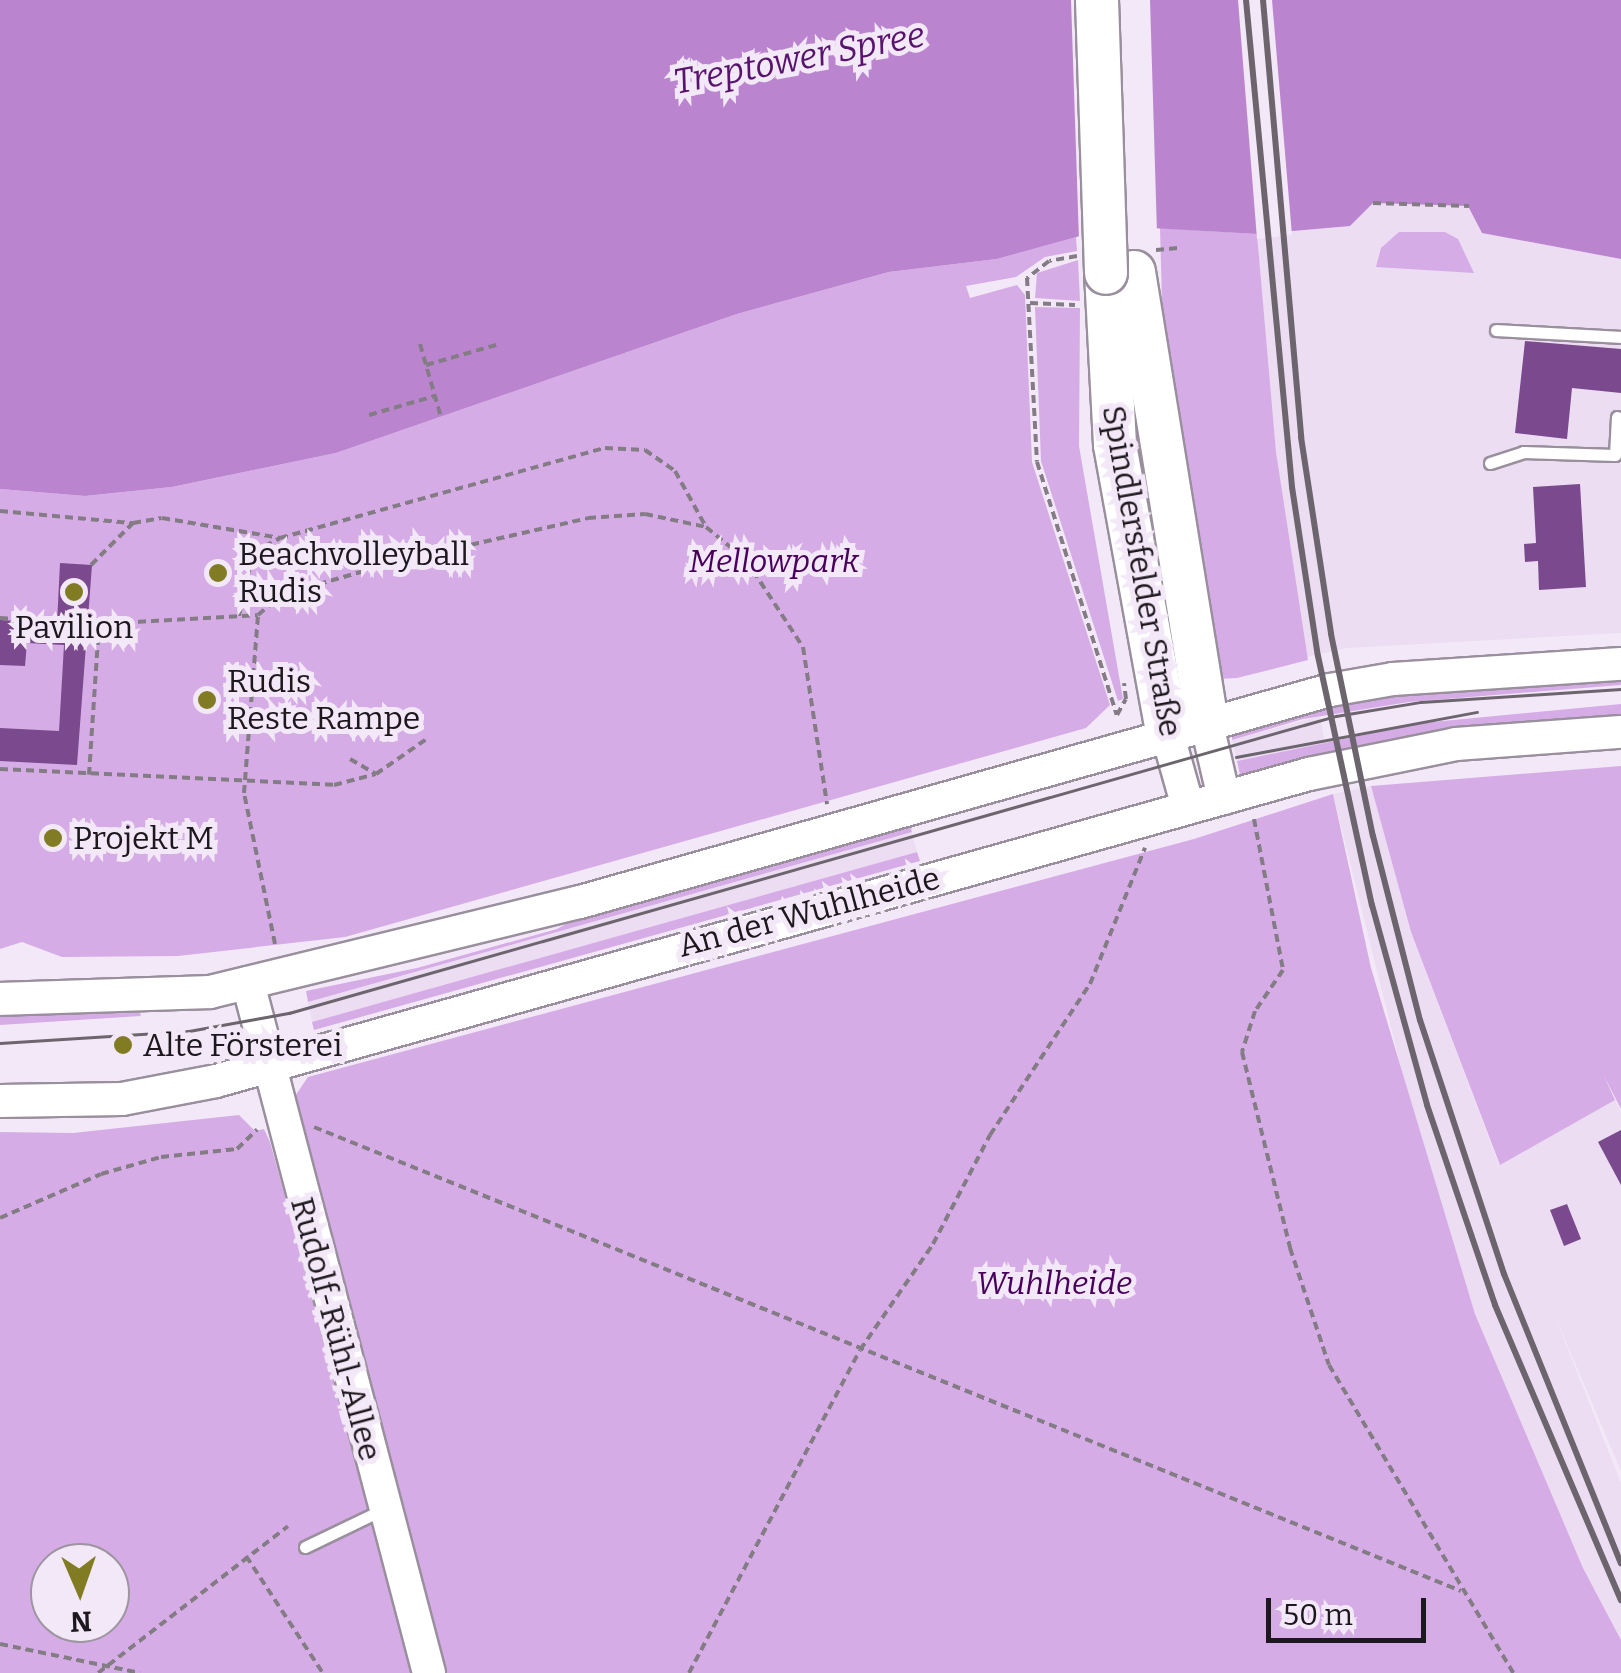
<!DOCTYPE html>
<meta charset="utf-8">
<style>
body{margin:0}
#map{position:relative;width:1621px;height:1673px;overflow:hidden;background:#f3e8f7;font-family:Bitter,serif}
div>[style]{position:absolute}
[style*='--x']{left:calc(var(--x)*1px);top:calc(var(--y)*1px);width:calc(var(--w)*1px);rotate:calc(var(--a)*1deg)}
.built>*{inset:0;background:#ecddf3}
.green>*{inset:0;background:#d6ace6}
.water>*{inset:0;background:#ba85ce}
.pier>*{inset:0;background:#f3e8f7}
.building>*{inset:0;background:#7b498d}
.path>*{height:4px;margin-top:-2px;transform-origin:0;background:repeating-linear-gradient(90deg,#837c85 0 8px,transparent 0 13px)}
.roads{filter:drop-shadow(2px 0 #998f9d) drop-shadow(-2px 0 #998f9d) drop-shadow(0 2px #998f9d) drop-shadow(0 -2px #998f9d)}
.lane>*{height:11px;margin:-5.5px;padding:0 5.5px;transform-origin:5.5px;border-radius:5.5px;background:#fff}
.secondary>*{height:32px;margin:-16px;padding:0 16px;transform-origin:16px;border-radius:16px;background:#fff}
.highway>*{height:42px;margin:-21px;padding:0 21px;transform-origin:21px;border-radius:21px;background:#fff}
.tram>*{height:2.5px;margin:-1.25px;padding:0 1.25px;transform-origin:1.25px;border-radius:1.25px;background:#6c656e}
.rail>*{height:6px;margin:-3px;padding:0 3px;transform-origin:3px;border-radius:3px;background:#6c656e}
.bridges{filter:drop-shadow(2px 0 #998f9d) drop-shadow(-2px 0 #998f9d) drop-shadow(0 2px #998f9d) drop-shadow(0 -2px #998f9d)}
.highway-bridge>*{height:42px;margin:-21px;padding:0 21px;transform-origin:21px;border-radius:21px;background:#fff}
.dots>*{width:28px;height:28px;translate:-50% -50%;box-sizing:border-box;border:5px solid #f3e8f7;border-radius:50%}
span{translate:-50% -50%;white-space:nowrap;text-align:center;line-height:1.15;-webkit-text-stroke:10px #f3e8f7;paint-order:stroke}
.poi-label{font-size:32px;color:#1c181d}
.left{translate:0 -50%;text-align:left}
.park-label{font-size:32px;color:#48005c;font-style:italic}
.street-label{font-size:32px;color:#1c181d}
.water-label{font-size:35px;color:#58146d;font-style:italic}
.north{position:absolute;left:30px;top:1543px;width:100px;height:100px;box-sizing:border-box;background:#f3e8f7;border:2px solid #9d95a0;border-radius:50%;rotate:178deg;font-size:28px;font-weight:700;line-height:40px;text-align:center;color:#1c181d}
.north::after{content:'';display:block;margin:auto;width:35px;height:45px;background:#817c23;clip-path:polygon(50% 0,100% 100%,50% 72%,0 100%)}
.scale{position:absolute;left:1266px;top:1598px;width:160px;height:45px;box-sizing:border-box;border:5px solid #1c181d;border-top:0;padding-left:12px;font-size:30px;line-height:35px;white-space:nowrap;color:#1c181d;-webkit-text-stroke:8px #f3e8f7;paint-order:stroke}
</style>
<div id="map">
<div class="built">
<i style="clip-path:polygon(1373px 203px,1469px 206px,1482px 233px,1621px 259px,1621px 633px,1347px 648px,1306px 657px,1276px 452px,1257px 234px)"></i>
<i style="clip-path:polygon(1320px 716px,1325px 744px,1237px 761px,1232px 740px)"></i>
<i style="clip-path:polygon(1371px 786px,1411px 932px,1499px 1165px,1615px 1100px,1621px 1112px,1621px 1471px,1554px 1314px,1621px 1483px,1621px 1640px,1583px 1568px,1475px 1314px,1420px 1144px,1333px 794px)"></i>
<i style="clip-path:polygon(912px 832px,917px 852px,312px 1022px,308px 1002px)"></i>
</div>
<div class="green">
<i style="clip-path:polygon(1160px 228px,1257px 234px,1276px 452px,1308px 660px,1237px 678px,1216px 679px,1155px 302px,1162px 301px)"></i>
<i style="clip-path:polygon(1399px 232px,1445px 232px,1458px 239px,1474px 273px,1376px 267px,1381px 248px)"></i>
<i style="clip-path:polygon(1076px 237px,1077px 251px,1045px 257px,1016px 277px,966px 286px,970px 298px,1017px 285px,1025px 295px,1032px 462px,1110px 705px,1086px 728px,345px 937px,178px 956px,62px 957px,22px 942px,0 949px,0 489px,85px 496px,172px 487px,336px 453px,737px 314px,889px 272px,997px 259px)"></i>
<i style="clip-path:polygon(1078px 260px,1080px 301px,1035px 298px,1037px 273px)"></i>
<i style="clip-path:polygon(1035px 307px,1080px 308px,1079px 446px,1123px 699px,1118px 701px,1041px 461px)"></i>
<i style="clip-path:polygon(1621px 677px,1621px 685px,1409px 702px,1303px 719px,1232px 740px,1232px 733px,1308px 711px,1415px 693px)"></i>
<i style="clip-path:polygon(1621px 704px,1621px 717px,1434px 736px,1255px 777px,1240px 775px,1237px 761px,1422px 723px)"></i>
<i style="clip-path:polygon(1621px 766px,1621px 1109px,1604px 1076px,1615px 1100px,1500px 1165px,1411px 932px,1371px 786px)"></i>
<i style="clip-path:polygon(1333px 794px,1371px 968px,1475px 1314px,1583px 1568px,1621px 1640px,1621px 1673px,441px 1673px,301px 1127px,295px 1096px,308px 1077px,1194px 839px)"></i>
<i style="clip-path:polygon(909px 822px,912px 832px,308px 1002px,306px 991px,417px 968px,557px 929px,590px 911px)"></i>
<i style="clip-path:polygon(917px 852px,920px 861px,314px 1030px,312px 1022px)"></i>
<i style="clip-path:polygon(140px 1013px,141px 1016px,0 1025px,0 1014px)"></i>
<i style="clip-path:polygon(evenodd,239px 1115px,255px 1131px,264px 1129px,270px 1142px,417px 1673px,0 1673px,0 1132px,73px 1133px,239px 1115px,50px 1563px,110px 1563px,110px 1623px,50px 1623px,50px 1563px)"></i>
</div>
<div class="water">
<i style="clip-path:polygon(0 0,1621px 0,1621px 259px,1482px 233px,1468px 206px,1373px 203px,1350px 226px,1257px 234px,1116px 226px,997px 259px,889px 272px,737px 314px,336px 453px,172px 487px,85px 496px,0 489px)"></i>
</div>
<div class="pier">
<i style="clip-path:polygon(1071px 0,1150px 0,1157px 233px,1117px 231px,1079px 241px)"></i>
<i style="clip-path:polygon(1238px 0,1272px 0,1292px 235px,1257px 239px)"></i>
</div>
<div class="building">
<i style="clip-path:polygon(1525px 341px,1621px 349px,1621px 393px,1572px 388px,1567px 439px,1515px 433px)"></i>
<i style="clip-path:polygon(1580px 484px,1586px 587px,1539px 590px,1538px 561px,1525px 562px,1524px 544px,1536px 543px,1533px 487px)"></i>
<i style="clip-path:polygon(60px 563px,92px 565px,77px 765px,0 761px,0 728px,59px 731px,64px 645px,27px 643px,25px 666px,0 665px,0 620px,57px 623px)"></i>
<i style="clip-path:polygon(1621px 1130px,1621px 1185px,1598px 1142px)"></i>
<i style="clip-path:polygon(1567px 1204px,1581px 1239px,1564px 1246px,1550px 1210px)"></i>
</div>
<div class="path">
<i style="--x:1373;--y:203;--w:96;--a:1.8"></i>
<i style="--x:1156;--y:250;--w:22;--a:-5"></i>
<i style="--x:1077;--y:256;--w:28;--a:170"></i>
<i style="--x:1049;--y:261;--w:28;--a:142"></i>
<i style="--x:1027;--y:278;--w:184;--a:86.9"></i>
<i style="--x:1037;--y:462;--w:265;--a:72.5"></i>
<i style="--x:1030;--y:303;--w:45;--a:2.5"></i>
<i style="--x:420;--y:344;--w:76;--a:74"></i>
<i style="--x:426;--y:365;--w:76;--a:-16"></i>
<i style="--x:369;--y:415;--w:69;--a:-16.1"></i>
<i style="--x:0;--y:511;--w:134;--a:5.2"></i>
<i style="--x:91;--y:565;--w:59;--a:-45"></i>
<i style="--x:133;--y:523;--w:29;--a:-10"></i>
<i style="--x:162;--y:518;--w:120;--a:9.6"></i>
<i style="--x:239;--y:616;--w:66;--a:-77.7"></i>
<i style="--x:253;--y:552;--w:30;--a:-27"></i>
<i style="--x:280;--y:538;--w:337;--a:-15.5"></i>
<i style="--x:605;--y:448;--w:40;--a:2.9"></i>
<i style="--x:645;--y:450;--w:37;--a:35"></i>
<i style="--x:675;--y:471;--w:64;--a:61"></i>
<i style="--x:0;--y:618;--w:99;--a:3.5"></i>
<i style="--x:99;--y:624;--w:151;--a:93.8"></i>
<i style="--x:99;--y:624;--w:159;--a:-3.2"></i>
<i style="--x:1117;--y:715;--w:18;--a:-61"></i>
<i style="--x:1126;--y:699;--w:16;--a:-97"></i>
<i style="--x:350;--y:759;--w:30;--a:30"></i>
<i style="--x:0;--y:769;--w:334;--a:2.7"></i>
<i style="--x:334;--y:785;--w:43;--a:-14.7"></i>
<i style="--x:376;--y:774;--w:63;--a:-34.7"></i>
<i style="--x:1254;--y:819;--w:154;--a:79.1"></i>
<i style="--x:1283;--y:970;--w:50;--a:124.3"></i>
<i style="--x:1255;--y:1011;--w:43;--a:107.6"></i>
<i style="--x:1242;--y:1052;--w:202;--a:76.2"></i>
<i style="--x:1290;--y:1248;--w:123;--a:71.6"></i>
<i style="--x:1329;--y:1365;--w:359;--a:59.1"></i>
<i style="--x:275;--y:944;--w:154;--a:-101.6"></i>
<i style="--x:244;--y:793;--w:179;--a:-85.5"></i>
<i style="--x:258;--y:615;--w:30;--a:-41"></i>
<i style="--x:281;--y:595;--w:119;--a:-16.1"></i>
<i style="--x:395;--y:562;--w:198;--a:-12.8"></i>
<i style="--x:588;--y:518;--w:57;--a:-4"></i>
<i style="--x:645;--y:514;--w:62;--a:12"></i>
<i style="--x:706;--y:527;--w:52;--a:39.5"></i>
<i style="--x:746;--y:560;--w:104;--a:56.8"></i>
<i style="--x:803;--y:647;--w:159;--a:81.3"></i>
<i style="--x:147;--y:1052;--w:70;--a:-2.5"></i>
<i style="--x:314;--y:1127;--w:1237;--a:22.02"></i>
<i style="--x:0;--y:1218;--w:110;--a:-23.5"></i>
<i style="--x:101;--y:1174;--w:62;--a:-15.8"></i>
<i style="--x:161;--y:1157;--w:76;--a:-6"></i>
<i style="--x:237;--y:1149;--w:28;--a:-44"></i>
<i style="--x:246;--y:1556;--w:140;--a:56.7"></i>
<i style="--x:0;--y:1644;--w:143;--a:11.7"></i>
<i style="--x:98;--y:1673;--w:240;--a:-37.7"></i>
<i style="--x:689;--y:1673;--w:365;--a:-62.1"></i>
<i style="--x:860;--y:1350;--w:129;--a:-55.4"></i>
<i style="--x:933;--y:1244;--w:123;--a:-62.4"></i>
<i style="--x:990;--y:1135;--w:181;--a:-56.5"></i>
<i style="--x:1090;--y:984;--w:147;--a:-68"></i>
</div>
<div class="roads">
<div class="lane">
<i style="--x:1496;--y:330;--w:125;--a:3.2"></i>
<i style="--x:1490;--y:463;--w:35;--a:-18"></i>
<i style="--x:1523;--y:452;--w:92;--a:1.9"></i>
<i style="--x:1615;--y:455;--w:38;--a:-87"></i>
<i style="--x:305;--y:1547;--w:85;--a:-25.7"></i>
</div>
<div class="secondary">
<i style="--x:1207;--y:725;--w:75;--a:76.9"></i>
<i style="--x:1168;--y:736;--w:74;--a:74.3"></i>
<i style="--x:248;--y:983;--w:713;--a:75.3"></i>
<i style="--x:0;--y:999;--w:210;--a:-1.9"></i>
<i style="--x:210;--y:992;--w:381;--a:-13.7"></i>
<i style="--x:580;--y:902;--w:779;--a:-15.78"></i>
<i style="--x:1330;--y:690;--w:64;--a:-9.9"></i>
<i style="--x:1393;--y:679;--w:228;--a:-3.8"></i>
<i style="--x:0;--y:1101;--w:122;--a:-0.9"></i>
<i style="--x:122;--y:1099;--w:96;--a:-10.8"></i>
<i style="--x:216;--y:1081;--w:1135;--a:-15.69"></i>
<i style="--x:1309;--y:774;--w:150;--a:-11.5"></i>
<i style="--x:1456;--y:744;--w:165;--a:-4.2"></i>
</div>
<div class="highway">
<i style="--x:1134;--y:272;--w:459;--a:80.8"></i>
<i style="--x:1106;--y:273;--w:172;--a:87"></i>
<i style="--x:1115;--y:445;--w:296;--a:79.7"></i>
</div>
</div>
<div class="tram">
<i style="--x:1236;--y:757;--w:245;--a:-10.6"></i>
<i style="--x:0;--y:1043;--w:189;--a:-3.6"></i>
<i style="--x:189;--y:1031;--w:102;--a:-10.2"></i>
<i style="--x:289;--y:1013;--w:1088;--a:-15.84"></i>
<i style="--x:1336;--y:716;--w:86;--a:-9.4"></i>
<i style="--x:1421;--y:702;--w:200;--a:-3.7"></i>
</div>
<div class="rail">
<i style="--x:1246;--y:0;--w:489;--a:84.6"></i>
<i style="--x:1292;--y:487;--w:171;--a:81.3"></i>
<i style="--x:1318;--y:656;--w:255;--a:77.8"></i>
<i style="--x:1372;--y:905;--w:207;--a:74.6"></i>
<i style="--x:1427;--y:1105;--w:211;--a:71.2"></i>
<i style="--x:1495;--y:1305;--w:321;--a:66.9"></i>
<i style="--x:1263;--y:0;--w:439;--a:85"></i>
<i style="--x:1301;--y:437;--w:199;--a:81.3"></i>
<i style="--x:1331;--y:634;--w:206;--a:78.3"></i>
<i style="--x:1373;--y:836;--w:190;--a:75.7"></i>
<i style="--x:1420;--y:1020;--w:268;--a:71.7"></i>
<i style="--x:1504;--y:1274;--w:312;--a:68"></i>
</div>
<div class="bridges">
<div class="highway-bridge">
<i style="--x:1097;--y:0;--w:273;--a:88.1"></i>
</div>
</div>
<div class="dots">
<i style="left:218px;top:573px;background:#817c23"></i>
<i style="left:74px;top:592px;background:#817c23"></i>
<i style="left:207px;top:700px;background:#817c23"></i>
<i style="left:53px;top:838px;background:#817c23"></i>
<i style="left:123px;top:1045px;background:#817c23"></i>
</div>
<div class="poi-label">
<span class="left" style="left:238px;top:573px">Beachvolleyball<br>Rudis</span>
<span style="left:74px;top:627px">Pavilion</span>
<span class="left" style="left:227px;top:700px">Rudis<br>Reste Rampe</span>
<span class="left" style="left:73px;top:838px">Projekt M</span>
<span class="left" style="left:143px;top:1045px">Alte Försterei</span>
</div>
<div class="park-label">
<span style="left:774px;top:561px">Mellowpark</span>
<span style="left:1054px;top:1283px">Wuhlheide</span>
</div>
<div class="street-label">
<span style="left:1142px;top:571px;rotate:80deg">Spindlersfelder Straße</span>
<span style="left:809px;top:912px;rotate:-15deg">An der Wuhlheide</span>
<span style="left:336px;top:1329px;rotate:75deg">Rudolf-Rühl-Allee</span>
</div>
<div class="water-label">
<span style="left:799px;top:58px;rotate:-11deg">Treptower Spree</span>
</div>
<div class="north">N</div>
<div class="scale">50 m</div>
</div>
